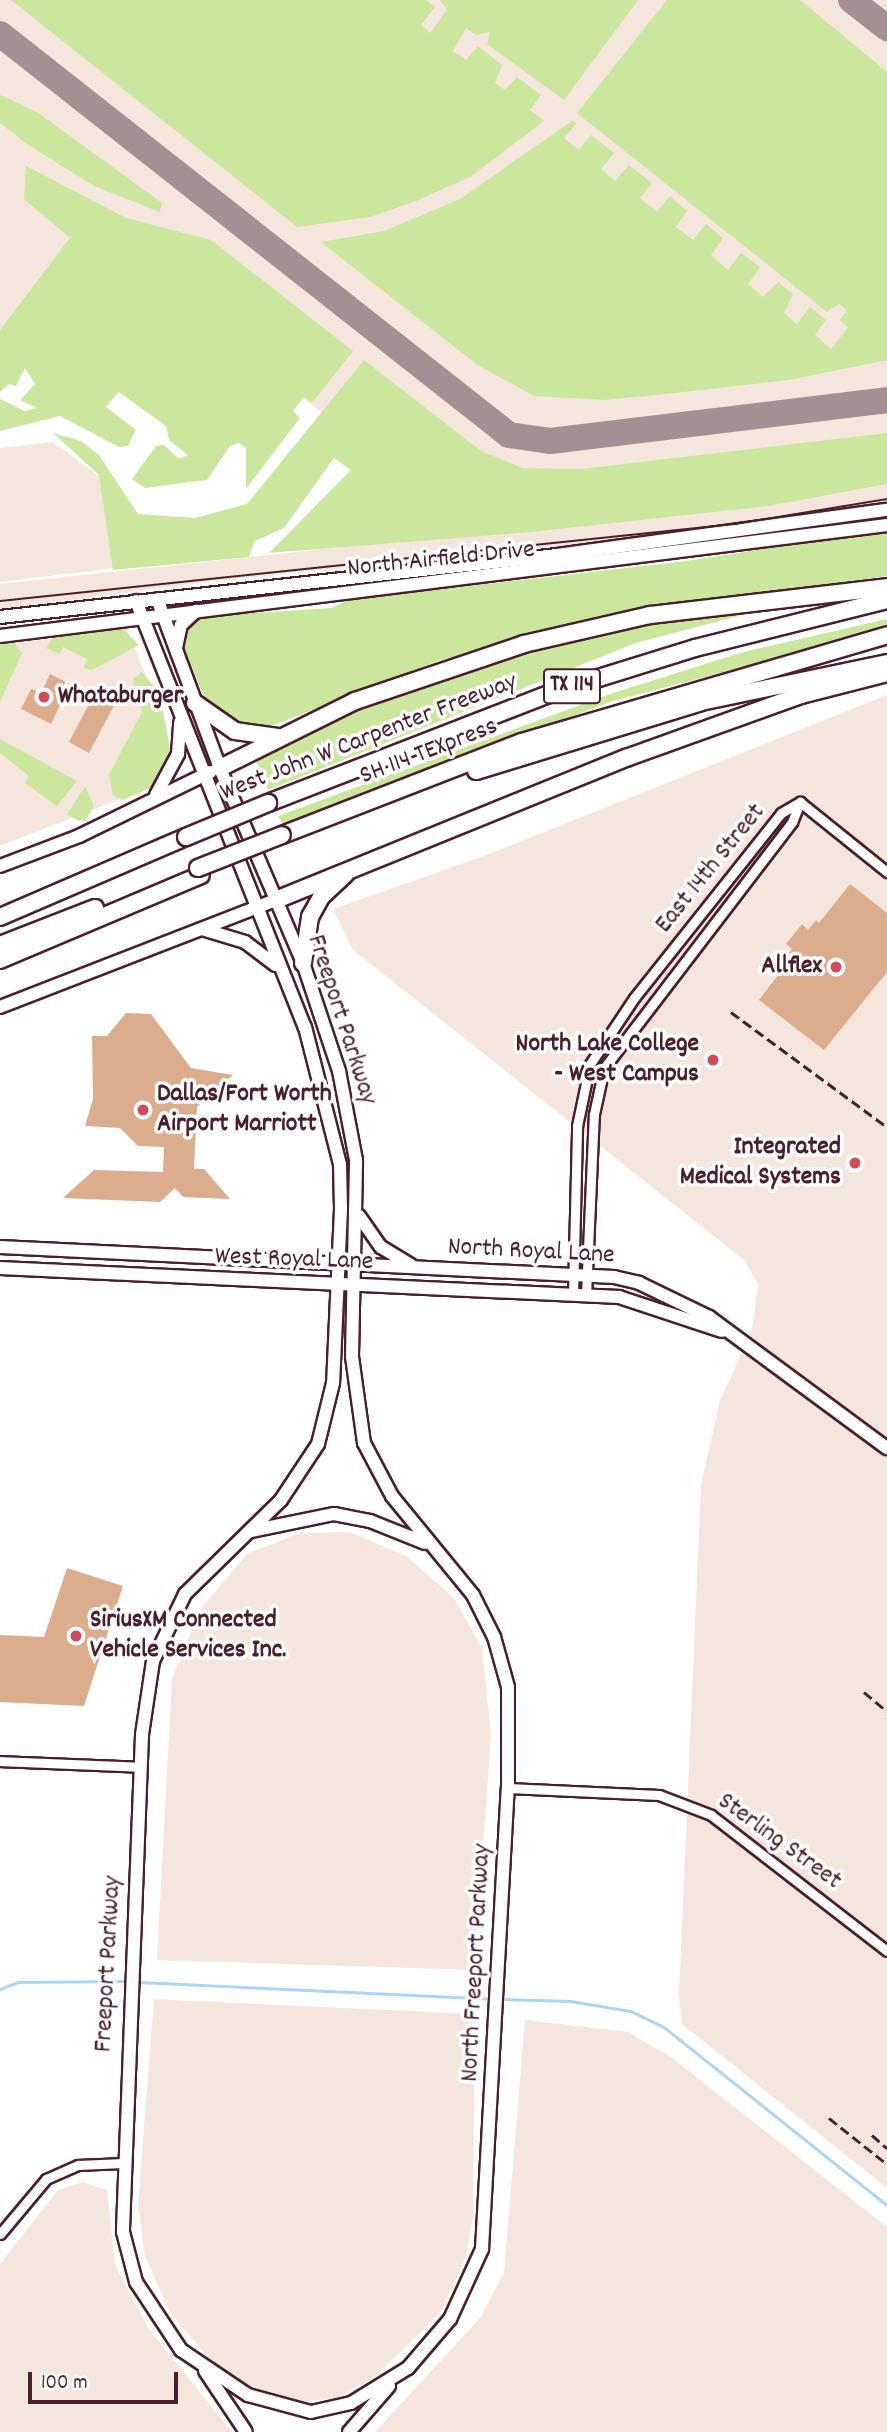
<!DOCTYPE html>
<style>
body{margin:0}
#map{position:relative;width:887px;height:2432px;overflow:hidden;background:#fff;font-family:Dekko,sans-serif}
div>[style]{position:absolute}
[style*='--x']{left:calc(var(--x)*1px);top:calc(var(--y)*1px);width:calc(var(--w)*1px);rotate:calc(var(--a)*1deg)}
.built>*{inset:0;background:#f4e6dd}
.green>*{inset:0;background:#cbe69d}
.stream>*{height:2.5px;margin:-1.25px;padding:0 1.25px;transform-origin:1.25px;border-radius:1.25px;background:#abd5f6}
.taxiway>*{height:26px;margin:-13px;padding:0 13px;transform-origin:13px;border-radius:13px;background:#a48f95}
.building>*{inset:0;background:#dcad8d}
.roads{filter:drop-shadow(2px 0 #4a1f2b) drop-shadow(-2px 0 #4a1f2b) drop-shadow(0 2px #4a1f2b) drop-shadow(0 -2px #4a1f2b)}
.street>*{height:9px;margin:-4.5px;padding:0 4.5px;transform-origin:4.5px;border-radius:4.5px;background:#fff}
.secondary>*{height:12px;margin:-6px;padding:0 6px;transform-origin:6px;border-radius:6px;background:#fff}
.highway>*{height:16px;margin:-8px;padding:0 8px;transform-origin:8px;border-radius:8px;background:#fff}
.tram>*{height:2px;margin:-1px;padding:0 1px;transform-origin:1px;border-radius:1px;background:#4a1f2b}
.rail>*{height:2.5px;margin-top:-1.25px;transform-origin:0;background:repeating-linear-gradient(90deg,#4a1f2b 0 10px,transparent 0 15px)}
.bridges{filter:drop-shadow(2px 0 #4a1f2b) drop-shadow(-2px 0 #4a1f2b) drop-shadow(0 2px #4a1f2b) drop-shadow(0 -2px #4a1f2b)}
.highway-bridge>*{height:16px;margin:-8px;padding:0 8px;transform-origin:8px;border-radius:8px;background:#fff}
.dots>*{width:19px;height:19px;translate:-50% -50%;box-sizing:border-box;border:4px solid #fff;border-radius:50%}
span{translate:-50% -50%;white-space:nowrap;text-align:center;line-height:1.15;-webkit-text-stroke:7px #fff;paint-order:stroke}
.shield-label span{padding:2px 5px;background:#fff;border:2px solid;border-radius:5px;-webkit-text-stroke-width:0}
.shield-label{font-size:24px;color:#4a1f2b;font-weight:700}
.street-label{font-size:26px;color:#4a1f2b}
.poi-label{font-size:26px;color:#4a1f2b;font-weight:700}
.left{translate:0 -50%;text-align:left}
.right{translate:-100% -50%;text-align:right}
.scale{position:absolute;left:28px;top:2372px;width:150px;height:32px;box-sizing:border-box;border:4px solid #4a1f2b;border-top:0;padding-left:9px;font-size:21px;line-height:24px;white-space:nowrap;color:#4a1f2b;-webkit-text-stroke:5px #fff;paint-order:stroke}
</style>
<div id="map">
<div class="built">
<i style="clip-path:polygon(0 0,887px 0,887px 479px,680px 509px,337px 425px,300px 396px,0 330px)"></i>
<i style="clip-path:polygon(53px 442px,104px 480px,114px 568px,0 582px,0 448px)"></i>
<i style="clip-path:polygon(887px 484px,887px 504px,744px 527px,216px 581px,0 609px,0 584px,469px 533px,531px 532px)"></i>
<i style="clip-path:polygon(127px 629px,167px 727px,133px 794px,0 846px,0 645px)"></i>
<i style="clip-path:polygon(887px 695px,887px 2188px,682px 2024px,679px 1995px,701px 1484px,720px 1401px,752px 1330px,758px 1284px,744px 1260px,353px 950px,333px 909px,484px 856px)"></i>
<i style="clip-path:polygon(350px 1532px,406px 1556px,454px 1598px,482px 1648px,491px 1735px,474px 1970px,157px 1960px,172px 1678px,200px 1610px,247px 1554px,300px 1533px)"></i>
<i style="clip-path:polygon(154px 1999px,475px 2014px,473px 2217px,466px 2256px,441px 2312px,377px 2375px,338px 2398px,297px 2402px,246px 2386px,208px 2357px,170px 2313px,145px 2256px,138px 2204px)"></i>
<i style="clip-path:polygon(525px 2020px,628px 2032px,671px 2057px,887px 2227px,887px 2432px,375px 2432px,480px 2318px,504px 2273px)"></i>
<i style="clip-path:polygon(83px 2182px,107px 2190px,115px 2265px,149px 2329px,232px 2432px,0 2432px,0 2264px,58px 2190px)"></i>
</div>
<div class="green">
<i style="clip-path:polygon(11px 0,426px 0,435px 7px,421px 25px,430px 33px,447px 10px,440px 0,638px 0,564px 100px,487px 44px,490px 32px,476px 35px,466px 28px,453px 51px,466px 60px,478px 46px,502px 65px,495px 83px,505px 90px,517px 77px,541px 95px,530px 110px,544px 121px,470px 177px,416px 201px,370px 217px,297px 227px)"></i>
<i style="clip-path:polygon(667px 0,800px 0,887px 72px,887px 360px,789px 380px,657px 395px,604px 400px,534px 396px,476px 364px,321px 242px,384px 231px,460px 199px,572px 121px,577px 123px,564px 138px,579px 150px,591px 135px,614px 153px,601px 169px,615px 181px,629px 165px,652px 183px,640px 198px,657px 212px,670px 196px,687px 211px,676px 227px,693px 240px,706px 224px,723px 238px,711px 255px,728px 270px,741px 253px,760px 267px,748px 284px,763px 297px,778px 282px,793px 294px,784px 313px,797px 324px,810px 307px,826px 320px,815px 335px,831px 349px,848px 328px,840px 320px,847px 310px,839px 304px,827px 312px,577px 113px)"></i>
<i style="clip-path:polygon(0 95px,37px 112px,162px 203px,160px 212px,94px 186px,27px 144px,0 123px)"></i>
<i style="clip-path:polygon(26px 166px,126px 218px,211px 240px,353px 351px,312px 403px,304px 397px,293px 411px,300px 418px,246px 489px,246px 448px,239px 443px,230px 446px,207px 480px,145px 488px,132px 479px,156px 446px,164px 445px,179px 459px,188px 455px,169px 440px,166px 426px,119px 392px,106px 407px,136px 430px,128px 446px,119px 447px,60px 416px,0 431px,0 399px,25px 411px,37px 408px,20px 400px,35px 384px,25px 368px,16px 386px,9px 384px,0 392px,0 330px,70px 238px,24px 199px)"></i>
<i style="clip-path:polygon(364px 360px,481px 451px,523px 468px,581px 469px,887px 433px,887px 484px,768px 506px,531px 532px,269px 553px,351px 470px,334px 458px,284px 528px,255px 541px,249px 557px,113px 570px,99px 475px,53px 433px,81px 441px,99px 455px,138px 514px,195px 518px,247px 504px)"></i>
<i style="clip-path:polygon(887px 530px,887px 576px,607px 614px,438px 661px,269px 727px,240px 724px,217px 711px,204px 697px,182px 642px,185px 625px,205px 616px,331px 608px,348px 600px,686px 561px)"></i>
<i style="clip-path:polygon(758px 606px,758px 611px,636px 643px,268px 790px,254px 755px,394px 692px,485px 662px,608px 627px)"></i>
<i style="clip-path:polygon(887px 619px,887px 630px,613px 701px,283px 824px,278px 816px,613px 693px,743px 652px)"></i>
<i style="clip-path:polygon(121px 627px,139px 645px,92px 670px,84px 668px,87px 659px,63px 647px,60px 654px,46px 648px,55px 634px)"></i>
<i style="clip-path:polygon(13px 641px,22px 653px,0 702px,0 642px)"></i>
<i style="clip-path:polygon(142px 672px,160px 694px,170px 749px,153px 787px,123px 800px,113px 795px,109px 775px,142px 712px,133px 679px)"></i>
<i style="clip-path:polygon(0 739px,77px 781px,57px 806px,25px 783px,29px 776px,0 753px)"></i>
<i style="clip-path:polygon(85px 787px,94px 806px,86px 820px,79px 821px,67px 814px)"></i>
</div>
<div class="stream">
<i style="--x:138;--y:1982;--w:354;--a:2.7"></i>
<i style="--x:0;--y:1989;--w:19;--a:-21"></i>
<i style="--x:18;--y:1982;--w:110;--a:-0.5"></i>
<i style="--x:502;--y:1999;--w:69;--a:1.7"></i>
<i style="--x:571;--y:2001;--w:61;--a:9.5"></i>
<i style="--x:631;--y:2011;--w:37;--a:26"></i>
<i style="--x:664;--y:2027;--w:285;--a:38.6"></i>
</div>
<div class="taxiway">
<i style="--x:851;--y:0;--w:46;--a:37.9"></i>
<i style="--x:0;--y:34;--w:648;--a:38.23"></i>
<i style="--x:509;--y:435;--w:41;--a:8.3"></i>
<i style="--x:550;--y:441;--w:339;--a:-6.9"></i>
</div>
<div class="building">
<i style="clip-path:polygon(50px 674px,70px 684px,51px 724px,21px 709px,31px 689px,41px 693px)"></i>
<i style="clip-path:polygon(99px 685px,119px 696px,89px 753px,69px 742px)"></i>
<i style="clip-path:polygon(850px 884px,887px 913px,887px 972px,824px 1050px,759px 1000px,789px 961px,785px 958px,792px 949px,786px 944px,802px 924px,808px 930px,816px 920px,819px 923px)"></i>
<i style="clip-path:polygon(126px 1013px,151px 1014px,191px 1068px,233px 1075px,197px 1107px,194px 1169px,204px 1169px,230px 1199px,183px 1197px,175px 1188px,160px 1202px,63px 1198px,94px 1170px,163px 1172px,164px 1147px,138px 1146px,120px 1128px,85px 1126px,93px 1099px,92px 1036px,107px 1036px)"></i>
<i style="clip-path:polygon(67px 1568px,123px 1586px,84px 1706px,0 1702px,0 1635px,44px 1637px)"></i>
</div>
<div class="roads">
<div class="street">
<i style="--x:800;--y:802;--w:112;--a:38.8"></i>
<i style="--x:573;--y:1295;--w:169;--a:-88.6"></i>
<i style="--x:577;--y:1126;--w:63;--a:-78.2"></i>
<i style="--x:590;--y:1064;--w:79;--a:-56.3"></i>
<i style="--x:634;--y:998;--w:236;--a:-51.5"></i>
<i style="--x:781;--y:813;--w:22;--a:-30"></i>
<i style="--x:586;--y:1295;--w:181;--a:-87.5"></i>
<i style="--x:594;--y:1114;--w:47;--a:-77.7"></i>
<i style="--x:604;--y:1068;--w:310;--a:-52.6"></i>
<i style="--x:792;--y:822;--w:22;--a:-68"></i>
<i style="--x:0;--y:1761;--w:141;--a:2.4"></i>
<i style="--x:508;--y:1788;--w:151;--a:2.7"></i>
<i style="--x:659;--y:1795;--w:56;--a:21"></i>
<i style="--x:711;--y:1815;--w:222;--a:37.7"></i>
<i style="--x:0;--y:2234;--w:72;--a:-50.1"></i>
<i style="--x:46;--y:2179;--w:35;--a:-24"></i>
<i style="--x:78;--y:2165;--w:45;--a:-2.5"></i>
</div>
<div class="secondary">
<i style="--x:136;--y:601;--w:458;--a:68.4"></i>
<i style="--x:305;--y:1027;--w:141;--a:75.7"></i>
<i style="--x:340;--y:1164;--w:45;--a:88.7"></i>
<i style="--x:341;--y:1209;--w:174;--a:92.6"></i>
<i style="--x:333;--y:1383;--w:63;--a:103.8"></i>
<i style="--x:318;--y:1444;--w:67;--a:123.5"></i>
<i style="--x:281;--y:1500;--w:134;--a:135.6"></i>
<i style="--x:185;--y:1594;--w:74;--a:115.5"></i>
<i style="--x:153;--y:1661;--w:75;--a:98.5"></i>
<i style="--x:142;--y:1735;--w:497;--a:92.2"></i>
<i style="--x:123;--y:2232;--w:52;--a:75.4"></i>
<i style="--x:136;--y:2282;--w:82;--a:56.5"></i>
<i style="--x:181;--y:2350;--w:81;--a:33.9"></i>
<i style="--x:248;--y:2395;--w:65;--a:15.1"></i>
<i style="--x:311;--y:2412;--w:41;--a:-12.7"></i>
<i style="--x:351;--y:2403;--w:67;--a:-31.6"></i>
<i style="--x:408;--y:2368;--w:65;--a:-49.4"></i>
<i style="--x:450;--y:2319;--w:77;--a:-65.4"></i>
<i style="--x:482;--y:2249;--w:462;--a:-86.8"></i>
<i style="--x:508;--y:1788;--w:101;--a:-90"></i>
<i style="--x:508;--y:1687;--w:52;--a:-105.6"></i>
<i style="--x:494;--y:1637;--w:47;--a:-116.6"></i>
<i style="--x:473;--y:1595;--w:128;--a:-129.3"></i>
<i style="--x:392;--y:1496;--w:60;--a:-117.8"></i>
<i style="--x:364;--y:1443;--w:88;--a:-97.9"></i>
<i style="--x:352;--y:1356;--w:196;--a:-88.8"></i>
<i style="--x:356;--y:1160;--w:91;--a:-100.8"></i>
<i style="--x:339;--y:1071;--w:114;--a:-108.4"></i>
<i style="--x:303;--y:963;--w:212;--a:-113.1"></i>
<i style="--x:220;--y:768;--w:180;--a:-110.4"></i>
<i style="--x:0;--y:617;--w:560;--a:-6.35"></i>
<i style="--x:557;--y:555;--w:333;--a:-7.8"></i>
<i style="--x:0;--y:636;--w:894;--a:-7.13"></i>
<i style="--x:176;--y:648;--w:24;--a:-78"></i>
<i style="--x:181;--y:625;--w:21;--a:-43"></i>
<i style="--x:156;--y:795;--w:47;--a:-61.8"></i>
<i style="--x:178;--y:754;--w:32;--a:-86"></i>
<i style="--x:0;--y:866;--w:85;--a:-20.8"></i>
<i style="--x:79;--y:836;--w:146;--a:-26"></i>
<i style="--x:202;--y:929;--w:45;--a:16.8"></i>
<i style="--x:245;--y:942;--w:38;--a:37"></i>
<i style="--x:0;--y:1007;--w:296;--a:-21.2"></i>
<i style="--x:359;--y:1216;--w:38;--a:55"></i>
<i style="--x:381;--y:1247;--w:35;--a:31"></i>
<i style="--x:0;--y:1247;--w:615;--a:2.8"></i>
<i style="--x:614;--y:1277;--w:26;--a:13"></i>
<i style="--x:639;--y:1283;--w:78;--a:25.9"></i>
<i style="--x:709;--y:1317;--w:221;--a:36.4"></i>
<i style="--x:0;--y:1268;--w:620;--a:2.68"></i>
<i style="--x:619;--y:1297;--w:108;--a:18.3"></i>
<i style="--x:251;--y:1531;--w:85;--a:-11.6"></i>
<i style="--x:334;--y:1514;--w:37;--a:11"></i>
<i style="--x:370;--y:1521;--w:59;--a:21.8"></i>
<i style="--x:205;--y:2371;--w:73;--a:56.1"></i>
<i style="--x:349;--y:2432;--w:61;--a:-49"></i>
</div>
<div class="highway">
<i style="--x:195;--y:703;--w:49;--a:35"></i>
<i style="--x:235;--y:731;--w:43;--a:7.9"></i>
<i style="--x:220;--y:768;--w:151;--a:-26.4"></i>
<i style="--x:355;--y:701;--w:178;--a:-18.6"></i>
<i style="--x:524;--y:644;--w:129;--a:-13"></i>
<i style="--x:650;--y:615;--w:239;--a:-6.7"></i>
<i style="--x:476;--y:771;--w:235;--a:-17"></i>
<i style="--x:701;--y:702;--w:190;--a:-11.8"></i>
<i style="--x:268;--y:803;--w:313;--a:-21.2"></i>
<i style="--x:560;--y:690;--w:141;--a:-17.3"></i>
<i style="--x:695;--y:648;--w:198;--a:-14"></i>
<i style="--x:282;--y:835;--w:257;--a:-21.2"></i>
<i style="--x:522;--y:742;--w:380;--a:-16.3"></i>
<i style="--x:276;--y:900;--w:378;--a:-22.1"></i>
<i style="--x:626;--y:758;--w:186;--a:-19.8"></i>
<i style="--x:801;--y:695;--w:89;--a:-14.3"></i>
<i style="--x:0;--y:917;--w:202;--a:-23.3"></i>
<i style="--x:0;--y:945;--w:102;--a:-21.3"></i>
<i style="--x:0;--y:960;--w:218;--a:-22.9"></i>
<i style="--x:303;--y:963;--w:47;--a:-81.3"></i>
<i style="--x:310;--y:917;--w:23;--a:-61"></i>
<i style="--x:321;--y:897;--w:33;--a:-43"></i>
</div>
</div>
<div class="tram">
<i style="--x:0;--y:601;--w:739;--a:-5.98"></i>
<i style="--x:735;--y:524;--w:154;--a:-9.3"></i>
</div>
<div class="rail">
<i style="--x:731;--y:1012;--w:194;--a:36.4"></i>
<i style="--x:864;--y:1692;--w:30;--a:40"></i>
<i style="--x:829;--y:2118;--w:74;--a:38.4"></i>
<i style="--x:872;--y:2135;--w:20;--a:41"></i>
</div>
<div class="bridges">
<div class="highway-bridge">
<i style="--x:186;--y:837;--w:89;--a:-22.5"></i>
<i style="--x:198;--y:868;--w:90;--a:-21.4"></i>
</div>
</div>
<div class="dots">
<i style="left:44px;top:697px;background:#d1495b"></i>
<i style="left:836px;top:967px;background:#d1495b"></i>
<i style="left:713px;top:1060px;background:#d1495b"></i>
<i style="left:143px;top:1110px;background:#d1495b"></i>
<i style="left:855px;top:1163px;background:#d1495b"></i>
<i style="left:76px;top:1636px;background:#d1495b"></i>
</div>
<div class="shield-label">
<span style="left:572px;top:686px">TX 114</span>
</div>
<div class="street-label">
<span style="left:441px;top:560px;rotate:-6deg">North Airfield Drive</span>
<span style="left:369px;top:738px;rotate:-21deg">West John W Carpenter Freeway</span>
<span style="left:429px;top:752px;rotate:-21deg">SH 114 TEXpress</span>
<span style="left:711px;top:869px;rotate:-51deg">East 14th Street</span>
<span style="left:341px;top:1020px;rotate:72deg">Freeport Parkway</span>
<span style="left:531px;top:1252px;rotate:3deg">North Royal Lane</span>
<span style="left:294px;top:1260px;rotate:2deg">West Royal Lane</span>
<span style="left:779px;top:1842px;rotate:36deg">Sterling Street</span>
<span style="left:477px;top:1963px;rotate:-87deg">North Freeport Parkway</span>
<span style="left:109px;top:1964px;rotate:-87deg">Freeport Parkway</span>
</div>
<div class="poi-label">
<span class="left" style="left:58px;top:697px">Whataburger</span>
<span class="right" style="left:822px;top:967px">Allflex</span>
<span class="right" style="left:699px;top:1060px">North Lake College<br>- West Campus</span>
<span class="left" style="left:157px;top:1110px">Dallas/Fort Worth<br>Airport Marriott</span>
<span class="right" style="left:841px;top:1163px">Integrated<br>Medical Systems</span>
<span class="left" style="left:90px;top:1636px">SiriusXM Connected<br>Vehicle Services Inc.</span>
</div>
<div class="scale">100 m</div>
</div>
